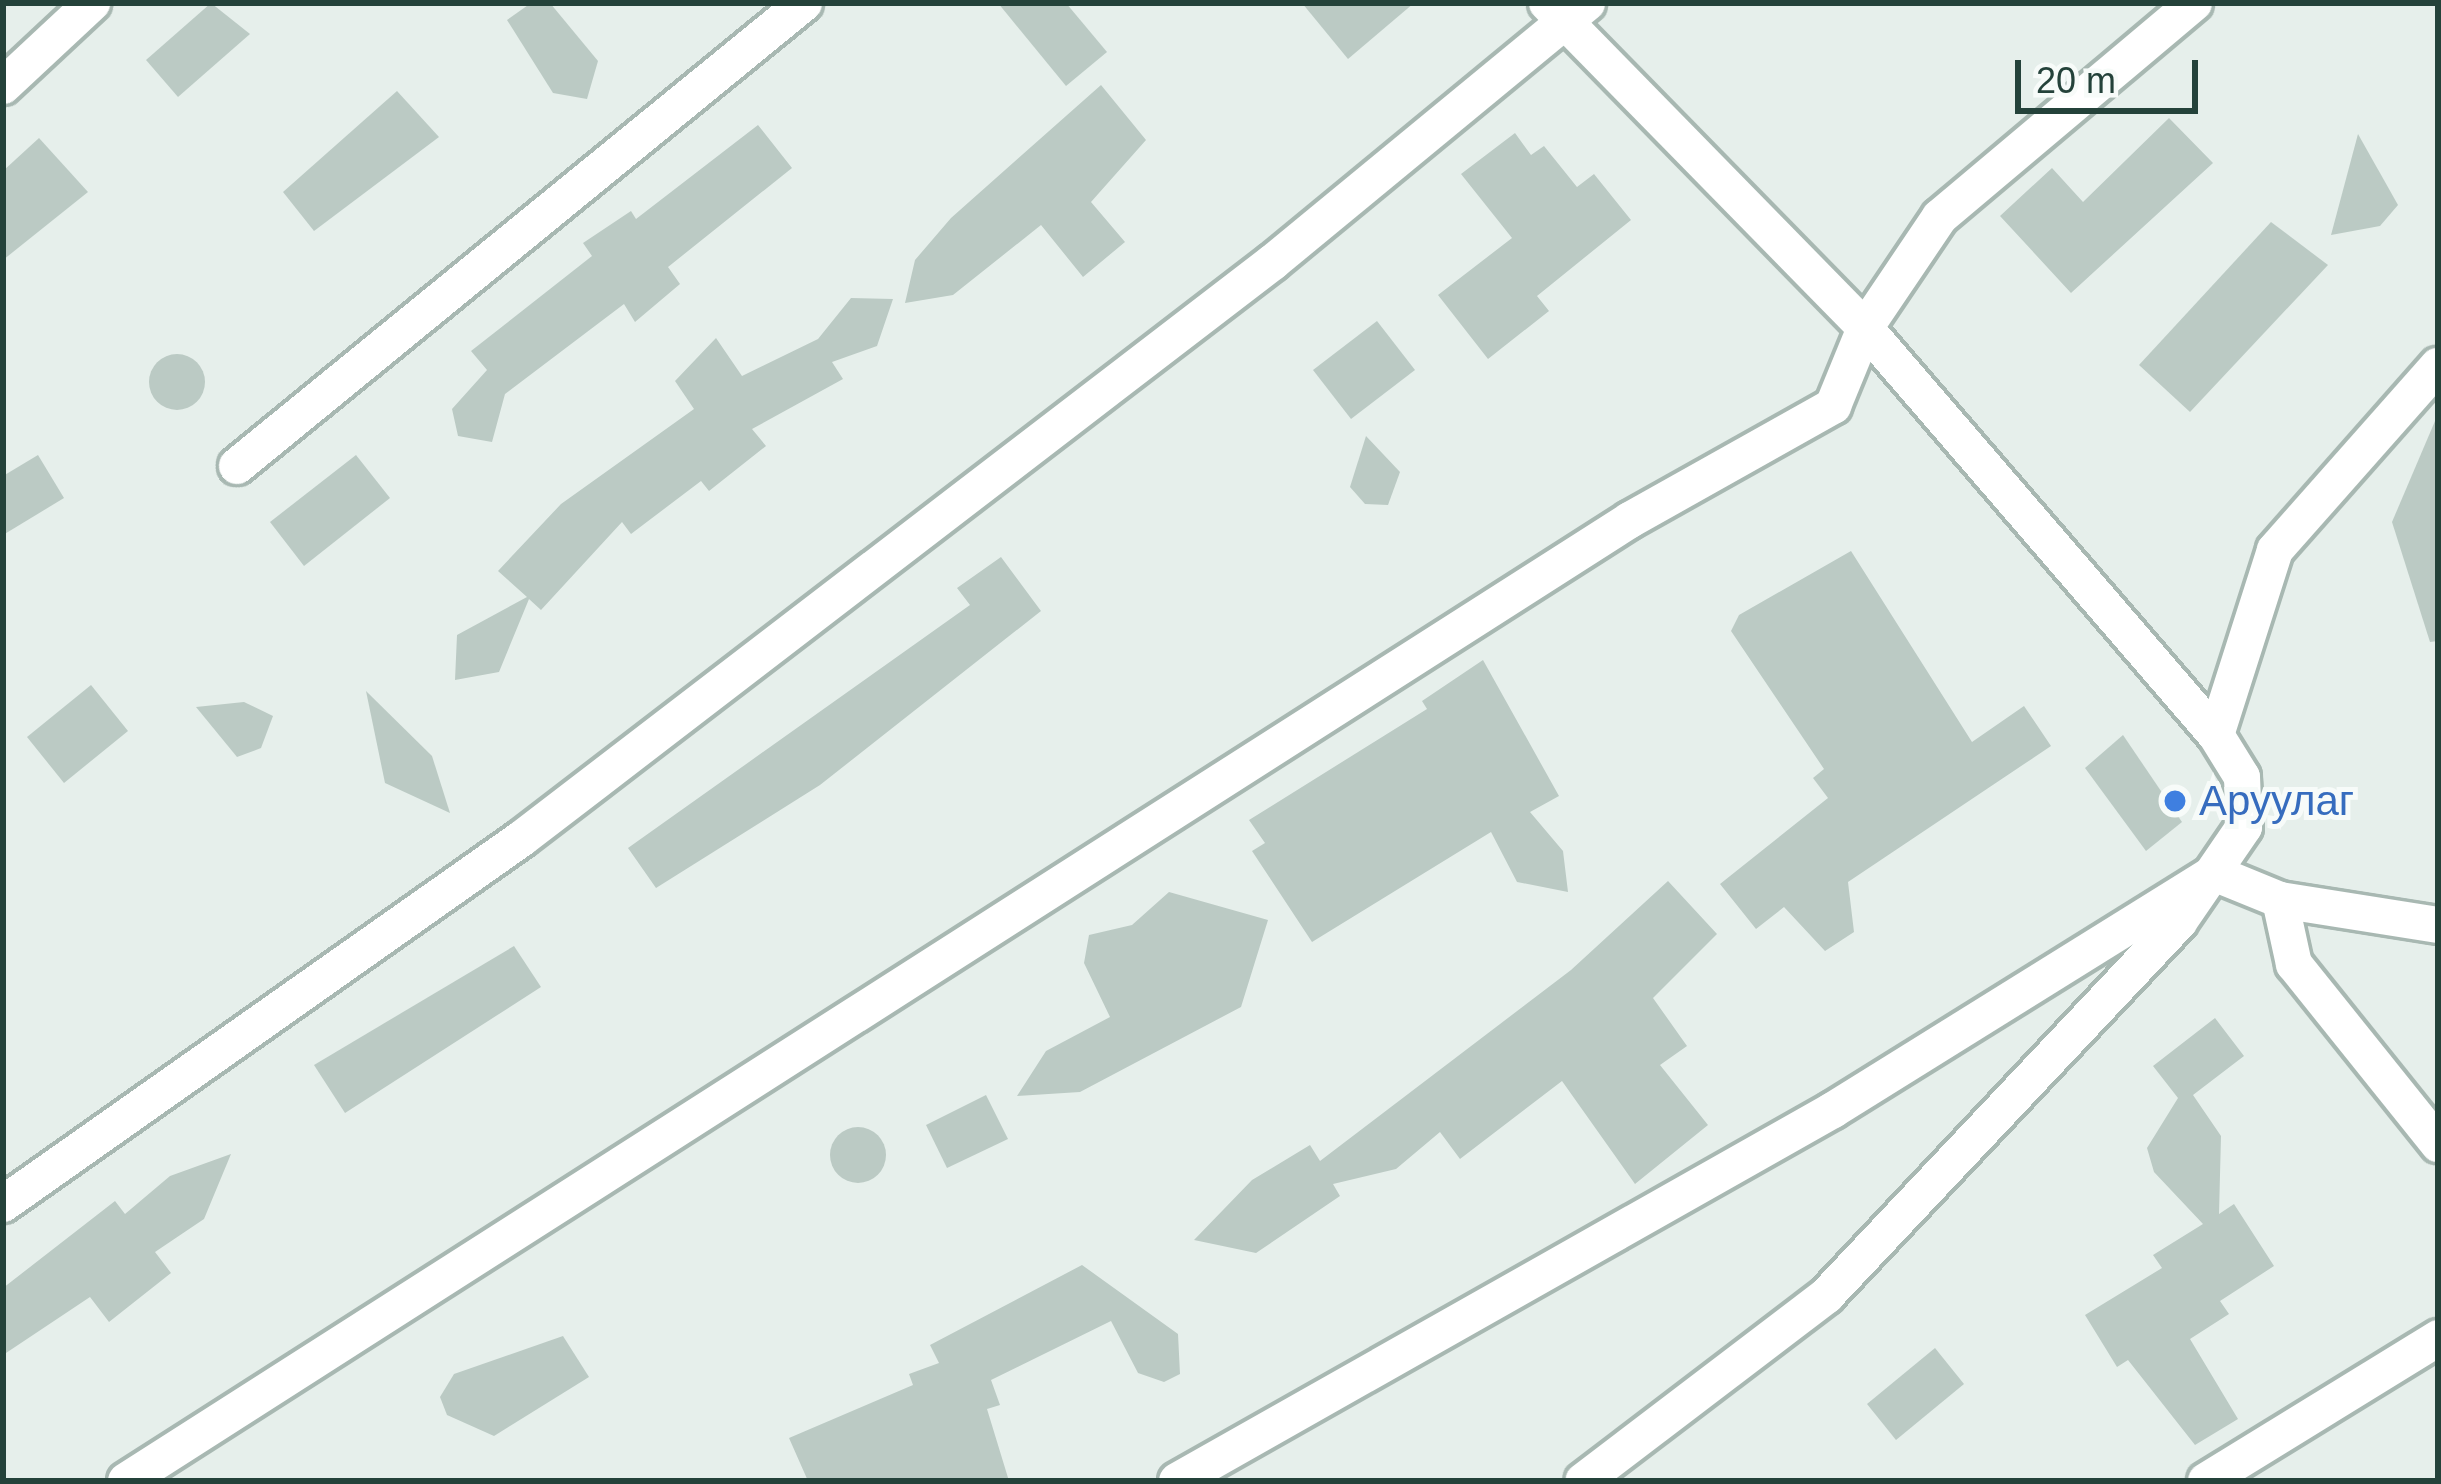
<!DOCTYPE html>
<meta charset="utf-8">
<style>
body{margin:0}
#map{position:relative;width:2441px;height:1484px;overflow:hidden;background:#e6efeb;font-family:Helvetica,sans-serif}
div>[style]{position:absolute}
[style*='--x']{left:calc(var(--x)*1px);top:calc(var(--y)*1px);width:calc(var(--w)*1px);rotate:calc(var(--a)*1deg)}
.building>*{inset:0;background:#bbcac4}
.round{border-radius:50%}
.roads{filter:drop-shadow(3px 0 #a8b8b2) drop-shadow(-3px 0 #a8b8b2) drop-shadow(0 3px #a8b8b2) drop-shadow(0 -3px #a8b8b2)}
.minor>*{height:36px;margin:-18px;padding:0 18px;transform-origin:18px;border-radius:18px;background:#fff}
.dots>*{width:33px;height:33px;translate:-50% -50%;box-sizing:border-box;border:6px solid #f7fbf9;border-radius:50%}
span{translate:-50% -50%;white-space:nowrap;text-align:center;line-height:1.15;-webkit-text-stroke:10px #f7fbf9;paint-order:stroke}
.shop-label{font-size:42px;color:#366cbe}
.left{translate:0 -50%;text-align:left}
.frame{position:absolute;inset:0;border:6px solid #24423a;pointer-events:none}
.scale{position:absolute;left:2015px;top:60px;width:183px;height:54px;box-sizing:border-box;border:6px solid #24423a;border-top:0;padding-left:15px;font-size:36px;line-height:42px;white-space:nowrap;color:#24423a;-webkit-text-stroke:9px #f7fbf9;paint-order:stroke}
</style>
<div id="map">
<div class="building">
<i style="clip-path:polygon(211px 3px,250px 34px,178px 97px,146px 60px)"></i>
<i style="clip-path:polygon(531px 3px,550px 3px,598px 61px,587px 99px,553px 93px,507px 20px)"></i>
<i style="clip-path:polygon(998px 3px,1066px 3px,1107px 52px,1066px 86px)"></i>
<i style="clip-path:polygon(1302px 3px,1414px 3px,1348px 59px)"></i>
<i style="clip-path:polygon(1101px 85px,1146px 140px,1091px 202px,1125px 242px,1083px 277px,1041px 225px,953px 295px,905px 303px,915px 260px,951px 218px)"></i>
<i style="clip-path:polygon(397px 91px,439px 137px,314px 231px,283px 192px)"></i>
<i style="clip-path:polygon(2169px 118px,2213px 163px,2071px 293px,2000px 216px,2052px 168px,2083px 202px)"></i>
<i style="clip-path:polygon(758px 125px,792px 168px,668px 267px,680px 284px,635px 322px,624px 304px,505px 394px,492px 442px,458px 436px,452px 409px,487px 370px,471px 351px,592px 256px,583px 243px,631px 211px,636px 219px)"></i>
<i style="clip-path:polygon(1515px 133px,1531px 155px,1544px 146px,1577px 187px,1594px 174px,1631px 220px,1537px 296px,1549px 311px,1488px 359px,1438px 295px,1512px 238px,1461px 174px)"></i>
<i style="clip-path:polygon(2358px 134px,2398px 205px,2380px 226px,2331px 235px)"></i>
<i style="clip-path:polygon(39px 138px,88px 192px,3px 260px,3px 171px)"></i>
<i style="clip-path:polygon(2271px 222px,2328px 265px,2190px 412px,2139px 365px)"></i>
<i style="clip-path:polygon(851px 298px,893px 299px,877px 346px,832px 362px,843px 379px,752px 429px,766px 446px,709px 491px,701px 481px,631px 534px,622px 522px,541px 610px,529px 599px,499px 672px,455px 680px,457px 635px,527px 597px,498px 571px,561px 504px,694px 409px,675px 381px,716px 338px,742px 376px,818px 339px)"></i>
<i style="clip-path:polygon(1377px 321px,1415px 370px,1351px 419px,1313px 370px)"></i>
<i class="round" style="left:149px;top:354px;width:56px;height:56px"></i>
<i style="clip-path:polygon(2438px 414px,2438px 641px,2430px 642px,2392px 522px)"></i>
<i style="clip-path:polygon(1366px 436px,1400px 472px,1388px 505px,1365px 504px,1350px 487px)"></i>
<i style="clip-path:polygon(38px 455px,64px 498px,3px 535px,3px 476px)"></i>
<i style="clip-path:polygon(356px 455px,390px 498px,304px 566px,270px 522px)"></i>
<i style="clip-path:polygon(1851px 551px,1972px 742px,2024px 706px,2051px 746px,1848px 882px,1854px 932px,1825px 951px,1784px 907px,1756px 929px,1720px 884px,1828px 798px,1813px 778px,1824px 769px,1731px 631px,1739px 615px)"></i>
<i style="clip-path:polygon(1001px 557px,1041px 611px,820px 785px,656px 888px,628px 848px,970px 605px,957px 588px)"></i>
<i style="clip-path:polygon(1483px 660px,1559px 796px,1530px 812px,1563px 851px,1568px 892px,1517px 882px,1491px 832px,1312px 942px,1252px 851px,1265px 843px,1249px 820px,1427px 709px,1422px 701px)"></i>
<i style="clip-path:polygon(91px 685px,128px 731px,64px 783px,27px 737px)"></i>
<i style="clip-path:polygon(366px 691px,432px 756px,450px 813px,385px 783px)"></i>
<i style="clip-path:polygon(244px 702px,273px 716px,261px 748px,237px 757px,196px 707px)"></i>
<i style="clip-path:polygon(2123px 735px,2182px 822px,2146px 851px,2085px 768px)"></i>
<i style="clip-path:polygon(1668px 881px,1717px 934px,1653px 998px,1687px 1046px,1660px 1065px,1708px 1125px,1635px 1184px,1562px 1081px,1460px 1159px,1440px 1132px,1396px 1169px,1333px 1184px,1340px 1196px,1256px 1253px,1194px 1240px,1252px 1180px,1310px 1145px,1320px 1161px,1571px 970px)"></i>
<i style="clip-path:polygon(1169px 892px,1268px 920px,1241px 1007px,1080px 1092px,1017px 1096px,1046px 1051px,1110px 1017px,1084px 963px,1089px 935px,1132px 925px)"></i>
<i style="clip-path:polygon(514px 946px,541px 987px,345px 1113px,314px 1065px)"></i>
<i style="clip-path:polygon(2215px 1018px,2244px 1056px,2193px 1095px,2221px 1136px,2219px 1214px,2234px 1204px,2274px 1266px,2220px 1301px,2229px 1314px,2190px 1339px,2238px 1419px,2195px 1445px,2128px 1360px,2117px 1367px,2085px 1315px,2162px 1268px,2153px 1255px,2203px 1224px,2154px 1172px,2147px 1148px,2178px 1098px,2153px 1066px)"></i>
<i style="clip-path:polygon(986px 1095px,1008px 1139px,947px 1168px,926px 1125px)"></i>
<i class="round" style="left:830px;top:1127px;width:56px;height:56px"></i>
<i style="clip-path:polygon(231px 1154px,204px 1219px,155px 1252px,171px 1273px,109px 1322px,90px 1297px,3px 1355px,3px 1288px,115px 1201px,125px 1214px,170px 1176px)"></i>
<i style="clip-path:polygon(1082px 1265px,1178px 1334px,1180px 1374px,1164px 1382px,1138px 1373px,1111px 1321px,991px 1380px,1000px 1405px,987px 1409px,1009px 1481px,808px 1481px,789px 1438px,913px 1385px,909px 1374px,939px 1363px,930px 1345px)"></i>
<i style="clip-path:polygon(563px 1336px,589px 1377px,494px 1436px,447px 1415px,440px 1397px,454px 1374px)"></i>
<i style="clip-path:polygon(1935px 1348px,1964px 1384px,1896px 1440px,1867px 1404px)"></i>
</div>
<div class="roads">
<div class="minor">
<i style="--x:1547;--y:3;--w:455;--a:45.6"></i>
<i style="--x:1865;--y:328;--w:537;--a:49.23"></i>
<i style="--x:2216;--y:735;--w:49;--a:58.2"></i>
<i style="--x:2242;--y:777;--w:50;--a:87.7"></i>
<i style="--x:2244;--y:827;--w:115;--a:124.4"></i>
<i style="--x:2179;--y:922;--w:514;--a:133.35"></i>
<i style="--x:1826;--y:1296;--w:305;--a:142.7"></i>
<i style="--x:3;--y:86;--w:122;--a:-43"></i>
<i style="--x:237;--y:466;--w:732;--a:-39.23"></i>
<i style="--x:2216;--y:735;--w:194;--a:-72.3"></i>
<i style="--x:2275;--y:550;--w:246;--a:-48.5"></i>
<i style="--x:2280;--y:900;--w:66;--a:77.7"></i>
<i style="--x:2294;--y:964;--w:231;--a:51.3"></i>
<i style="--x:3;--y:1204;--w:634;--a:-35.17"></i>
<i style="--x:521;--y:839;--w:948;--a:-37.5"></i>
<i style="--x:1273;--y:262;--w:407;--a:-39.5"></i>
<i style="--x:126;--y:1481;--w:1785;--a:-32.58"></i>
<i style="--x:1630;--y:520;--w:233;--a:-29.3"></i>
<i style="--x:1833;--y:406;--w:84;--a:-67.7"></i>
<i style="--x:1865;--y:328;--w:134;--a:-56"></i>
<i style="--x:1940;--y:217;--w:332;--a:-40.1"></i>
<i style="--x:1177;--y:1481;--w:754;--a:-29.49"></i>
<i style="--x:1833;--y:1110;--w:449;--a:-31.9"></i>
<i style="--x:2214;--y:873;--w:71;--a:22.2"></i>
<i style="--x:2280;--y:900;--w:160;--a:9"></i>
<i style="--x:2206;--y:1481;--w:273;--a:-31.6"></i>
</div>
</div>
<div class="dots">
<i style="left:2175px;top:801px;background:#3f7fe0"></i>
</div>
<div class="shop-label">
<span class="left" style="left:2199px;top:801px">Аруулаг</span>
</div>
<div class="frame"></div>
<div class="scale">20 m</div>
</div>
